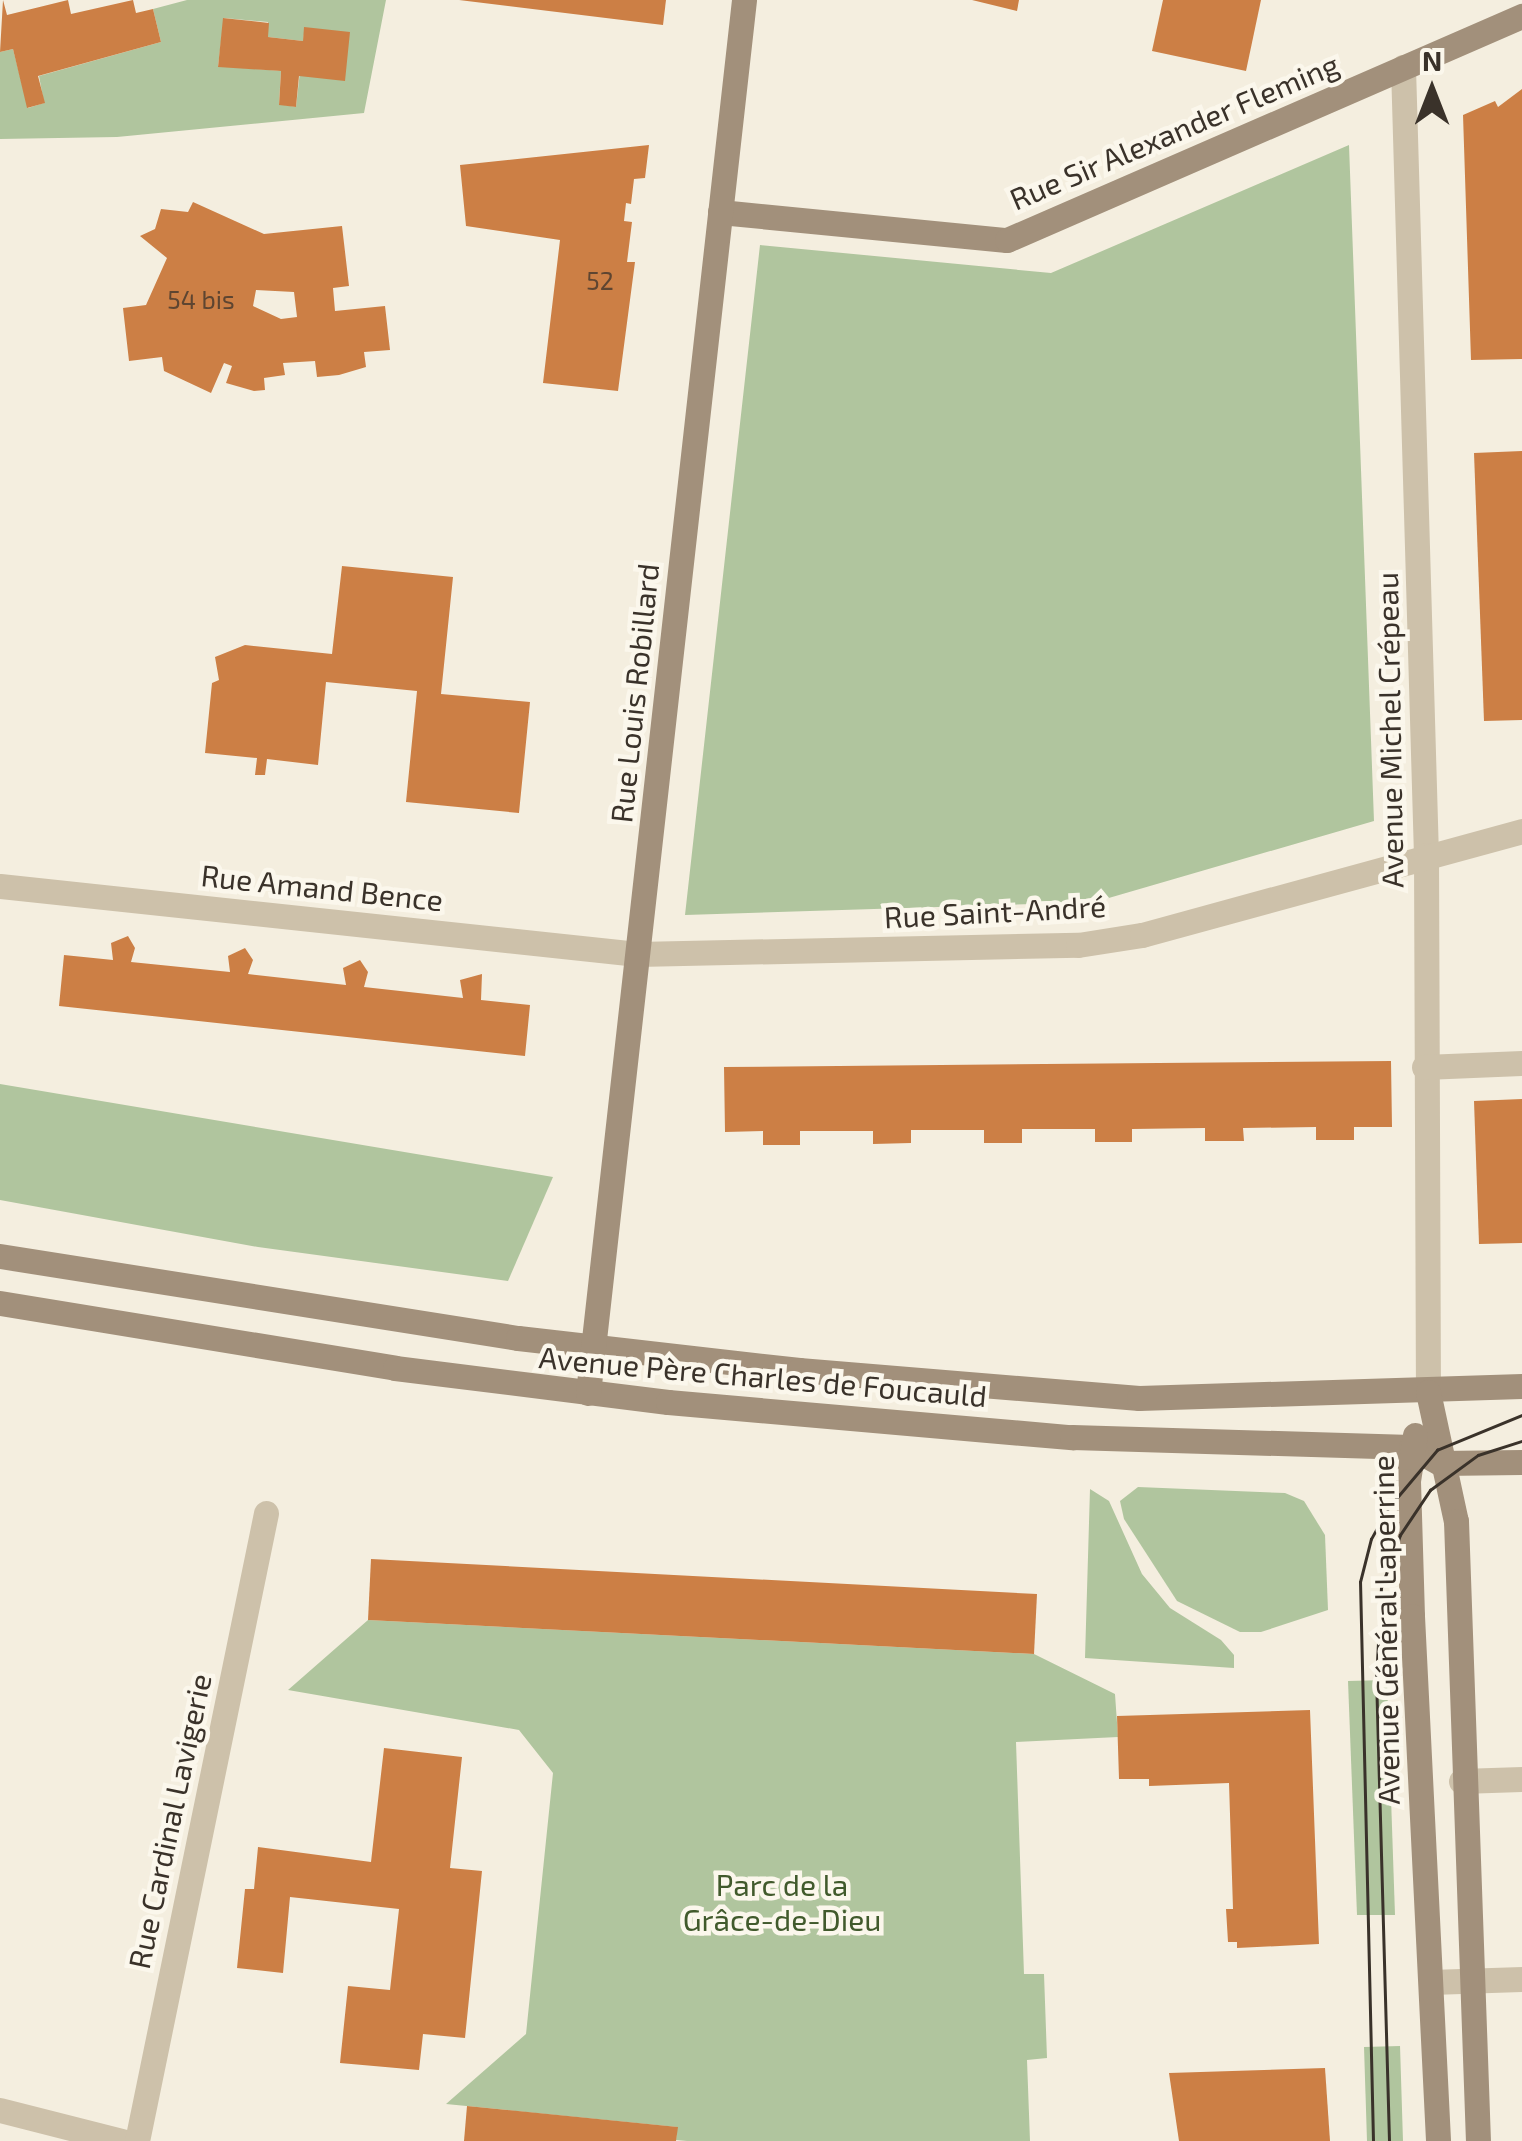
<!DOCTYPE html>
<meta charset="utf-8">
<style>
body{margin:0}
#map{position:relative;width:1522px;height:2141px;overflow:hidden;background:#f4eedf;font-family:"Exo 2",sans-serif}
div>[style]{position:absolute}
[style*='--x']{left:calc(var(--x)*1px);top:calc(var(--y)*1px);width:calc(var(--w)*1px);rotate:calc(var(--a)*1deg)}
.green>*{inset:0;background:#b0c59e}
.building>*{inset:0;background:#cc7f45}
.street>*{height:25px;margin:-12.5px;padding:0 12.5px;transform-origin:12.5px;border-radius:12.5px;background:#cdc1aa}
.secondary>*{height:25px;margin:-12.5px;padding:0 12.5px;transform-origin:12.5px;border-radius:12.5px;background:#a2907b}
.tram>*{height:2.5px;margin:-1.25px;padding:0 1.25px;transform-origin:1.25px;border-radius:1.25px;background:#3a322a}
span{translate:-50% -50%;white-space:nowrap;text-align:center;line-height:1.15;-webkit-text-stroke:9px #fbf7ec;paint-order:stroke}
.number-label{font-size:25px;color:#5e4531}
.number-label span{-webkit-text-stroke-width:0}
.street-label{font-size:30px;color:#3a322a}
.park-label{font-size:30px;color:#415a2c}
.north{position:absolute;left:1382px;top:40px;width:100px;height:100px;-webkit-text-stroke:8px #fbf7ec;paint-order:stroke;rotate:0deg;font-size:28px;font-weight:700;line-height:40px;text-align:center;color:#3a322a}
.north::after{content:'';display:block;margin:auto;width:35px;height:45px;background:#3a322a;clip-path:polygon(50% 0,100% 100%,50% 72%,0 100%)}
</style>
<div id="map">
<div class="green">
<i style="clip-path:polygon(evenodd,187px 0,386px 0,364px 113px,117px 137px,0 139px,0 52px,13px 49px,28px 108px,44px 103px,39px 76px,161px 42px,153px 9px,187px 0,224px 18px,268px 22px,268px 37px,303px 41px,305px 27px,296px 107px,279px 104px,281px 71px,218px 66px,224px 18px)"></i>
<i style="clip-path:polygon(1349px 145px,1374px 821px,1095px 902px,685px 915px,760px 245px,1051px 273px)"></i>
<i style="clip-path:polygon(0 1084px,512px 1170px,553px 1177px,508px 1281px,258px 1247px,0 1200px)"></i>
<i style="clip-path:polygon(1138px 1487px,1285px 1493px,1304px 1501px,1325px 1535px,1328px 1610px,1261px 1632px,1240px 1632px,1177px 1601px,1124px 1519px,1120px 1501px)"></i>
<i style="clip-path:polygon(1090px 1489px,1109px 1501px,1142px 1574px,1170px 1608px,1221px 1640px,1234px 1655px,1234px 1668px,1085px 1658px)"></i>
<i style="clip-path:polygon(368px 1620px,1034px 1654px,1115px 1694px,1118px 1737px,1016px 1742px,1024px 1974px,1044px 1974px,1047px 2058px,1027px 2060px,1030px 2141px,687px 2141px,676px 2140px,677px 2127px,446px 2104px,526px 2034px,553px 1773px,519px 1730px,288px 1690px)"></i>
<i style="clip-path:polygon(1387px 1680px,1395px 1915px,1357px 1915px,1348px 1681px)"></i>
<i style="clip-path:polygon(1400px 2046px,1403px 2141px,1367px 2141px,1364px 2047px)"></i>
</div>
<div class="building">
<i style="clip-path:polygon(3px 0,7px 15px,68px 0,71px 14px,133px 0,136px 13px,153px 9px,161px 42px,38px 76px,45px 103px,27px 108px,13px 49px,0 52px)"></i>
<i style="clip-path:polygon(459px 0,666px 0,663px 25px)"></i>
<i style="clip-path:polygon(972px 0,1019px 0,1017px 11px)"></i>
<i style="clip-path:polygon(1163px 0,1261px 0,1246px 71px,1152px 51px)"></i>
<i style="clip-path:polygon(223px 18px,269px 23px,268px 37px,303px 41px,304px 27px,350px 32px,345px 81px,299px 76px,296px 107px,279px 105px,281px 71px,218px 67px)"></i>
<i style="clip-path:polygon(1522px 89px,1522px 359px,1471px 360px,1463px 115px,1495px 101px,1498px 107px)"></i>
<i style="clip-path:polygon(649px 145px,645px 178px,634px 179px,631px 204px,626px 203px,624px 221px,632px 222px,627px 262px,635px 262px,618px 391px,543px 383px,560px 240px,466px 226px,460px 165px)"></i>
<i style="clip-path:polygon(evenodd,193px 202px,264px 234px,342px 226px,349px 286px,333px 288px,335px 311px,385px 306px,390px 350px,364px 352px,366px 367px,339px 375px,317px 377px,315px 361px,283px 363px,285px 375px,264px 378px,265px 390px,254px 391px,226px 383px,232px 366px,224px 363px,211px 393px,164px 371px,162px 357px,129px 361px,123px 308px,146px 305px,167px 258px,140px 236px,155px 229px,161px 209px,188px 212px,193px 202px,256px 290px,294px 292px,297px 317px,281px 319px,253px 306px,256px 290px)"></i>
<i style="clip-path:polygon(1522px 451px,1522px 720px,1484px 721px,1474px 453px)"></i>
<i style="clip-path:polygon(342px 566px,453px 577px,441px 694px,530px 702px,519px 813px,406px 802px,417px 691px,326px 682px,318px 765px,267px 759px,265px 775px,255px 775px,257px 758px,205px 753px,212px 683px,219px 680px,215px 657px,245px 645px,332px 654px)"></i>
<i style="clip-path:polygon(128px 936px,135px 948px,131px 962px,230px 972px,228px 956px,245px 948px,253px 960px,248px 974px,346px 985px,343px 968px,360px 960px,368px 972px,364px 987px,463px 998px,460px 980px,482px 974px,481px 1000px,530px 1005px,525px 1056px,59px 1006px,64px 955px,113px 960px,111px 943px)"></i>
<i style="clip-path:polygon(1391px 1061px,1392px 1127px,1354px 1127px,1354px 1140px,1316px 1140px,1316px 1127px,1243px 1128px,1244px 1141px,1205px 1141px,1205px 1128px,1132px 1129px,1132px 1142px,1095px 1142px,1095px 1129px,1022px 1129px,1022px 1143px,984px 1143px,984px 1130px,911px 1130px,911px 1143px,873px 1144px,873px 1131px,800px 1131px,800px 1145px,763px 1145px,763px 1131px,725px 1132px,724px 1067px)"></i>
<i style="clip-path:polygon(1522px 1099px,1522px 1243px,1479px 1244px,1474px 1101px)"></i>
<i style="clip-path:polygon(371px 1559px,1037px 1594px,1034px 1654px,368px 1620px)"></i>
<i style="clip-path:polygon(1310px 1710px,1319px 1944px,1237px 1948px,1237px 1942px,1228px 1942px,1226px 1909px,1233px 1909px,1229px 1783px,1149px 1786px,1149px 1779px,1119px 1779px,1117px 1716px)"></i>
<i style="clip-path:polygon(384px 1748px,462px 1757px,450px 1868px,482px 1871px,465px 2038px,423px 2034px,419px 2070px,340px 2063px,348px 1986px,390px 1990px,399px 1909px,290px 1897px,283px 1973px,237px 1968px,245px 1889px,254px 1889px,258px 1847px,371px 1862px)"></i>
<i style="clip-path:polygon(1325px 2068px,1330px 2141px,1179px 2141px,1169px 2073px)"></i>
<i style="clip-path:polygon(467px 2106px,678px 2127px,676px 2141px,464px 2141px)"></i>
</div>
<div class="street">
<i style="--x:1403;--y:67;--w:788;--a:88.33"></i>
<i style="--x:1426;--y:855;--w:537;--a:89.79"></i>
<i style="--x:0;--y:886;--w:641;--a:6.09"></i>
<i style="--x:637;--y:954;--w:441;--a:-1.2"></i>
<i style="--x:1078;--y:945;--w:65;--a:-8.9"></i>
<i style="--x:1142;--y:935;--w:394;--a:-15.3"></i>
<i style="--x:1424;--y:1067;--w:98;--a:-2.3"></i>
<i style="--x:1461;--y:1781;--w:61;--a:-1.9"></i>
<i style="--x:1431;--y:1982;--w:91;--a:-1.9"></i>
<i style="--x:0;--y:2110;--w:126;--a:14.3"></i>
<i style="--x:137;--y:2141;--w:641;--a:-78.39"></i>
</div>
<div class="secondary">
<i style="--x:720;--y:212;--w:288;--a:5.6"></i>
<i style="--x:1007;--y:240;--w:562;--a:-23.51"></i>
<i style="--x:0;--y:1256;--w:524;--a:9"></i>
<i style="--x:518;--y:1338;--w:283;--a:6.5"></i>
<i style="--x:799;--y:1370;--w:341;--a:4.7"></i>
<i style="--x:1139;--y:1398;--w:383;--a:-1.8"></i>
<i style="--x:0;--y:1303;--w:400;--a:9.3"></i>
<i style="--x:395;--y:1368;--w:275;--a:7.1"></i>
<i style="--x:668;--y:1402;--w:406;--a:5"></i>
<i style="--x:1072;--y:1437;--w:339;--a:1.7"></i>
<i style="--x:1411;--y:1447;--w:33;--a:29"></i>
<i style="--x:1440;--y:1463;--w:82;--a:-0.7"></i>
<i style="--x:1428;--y:1392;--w:132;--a:77.8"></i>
<i style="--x:1456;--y:1521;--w:620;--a:87.97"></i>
<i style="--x:588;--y:1393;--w:1402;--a:-83.61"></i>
<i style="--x:1415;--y:1435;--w:47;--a:98.7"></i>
<i style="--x:1408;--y:1481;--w:135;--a:88.3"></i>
<i style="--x:1412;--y:1616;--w:526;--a:87.16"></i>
</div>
<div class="tram">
<i style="--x:1373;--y:2141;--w:559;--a:-91.33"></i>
<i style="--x:1360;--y:1582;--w:44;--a:-75.7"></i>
<i style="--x:1371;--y:1539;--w:37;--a:-61"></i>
<i style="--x:1389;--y:1507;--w:75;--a:-49.9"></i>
<i style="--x:1437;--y:1450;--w:92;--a:-22.4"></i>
<i style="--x:1389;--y:2141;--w:461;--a:-91.6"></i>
<i style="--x:1376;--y:1680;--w:92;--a:-86.9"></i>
<i style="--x:1381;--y:1588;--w:56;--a:-70.3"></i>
<i style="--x:1400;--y:1535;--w:54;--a:-56.3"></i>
<i style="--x:1430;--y:1490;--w:59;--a:-36.1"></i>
<i style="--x:1478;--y:1455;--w:46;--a:-17.7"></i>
</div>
<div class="number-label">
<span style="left:600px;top:280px">52</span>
<span style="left:201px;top:299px">54 bis</span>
</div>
<div class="street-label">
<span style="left:1174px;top:131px;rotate:-23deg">Rue Sir Alexander Fleming</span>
<span style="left:634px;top:693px;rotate:-84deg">Rue Louis Robillard</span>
<span style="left:1389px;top:730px;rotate:-91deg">Avenue Michel Crépeau</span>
<span style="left:322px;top:887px;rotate:6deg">Rue Amand Bence</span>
<span style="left:995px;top:911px;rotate:-3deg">Rue Saint-André</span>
<span style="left:763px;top:1376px;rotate:5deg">Avenue Père Charles de Foucauld</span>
<span style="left:1385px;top:1630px;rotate:-91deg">Avenue Général Laperrine</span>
<span style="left:169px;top:1821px;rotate:-78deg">Rue Cardinal Lavigerie</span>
</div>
<div class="park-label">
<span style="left:782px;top:1901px">Parc de la<br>Grâce-de-Dieu</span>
</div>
<div class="north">N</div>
</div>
